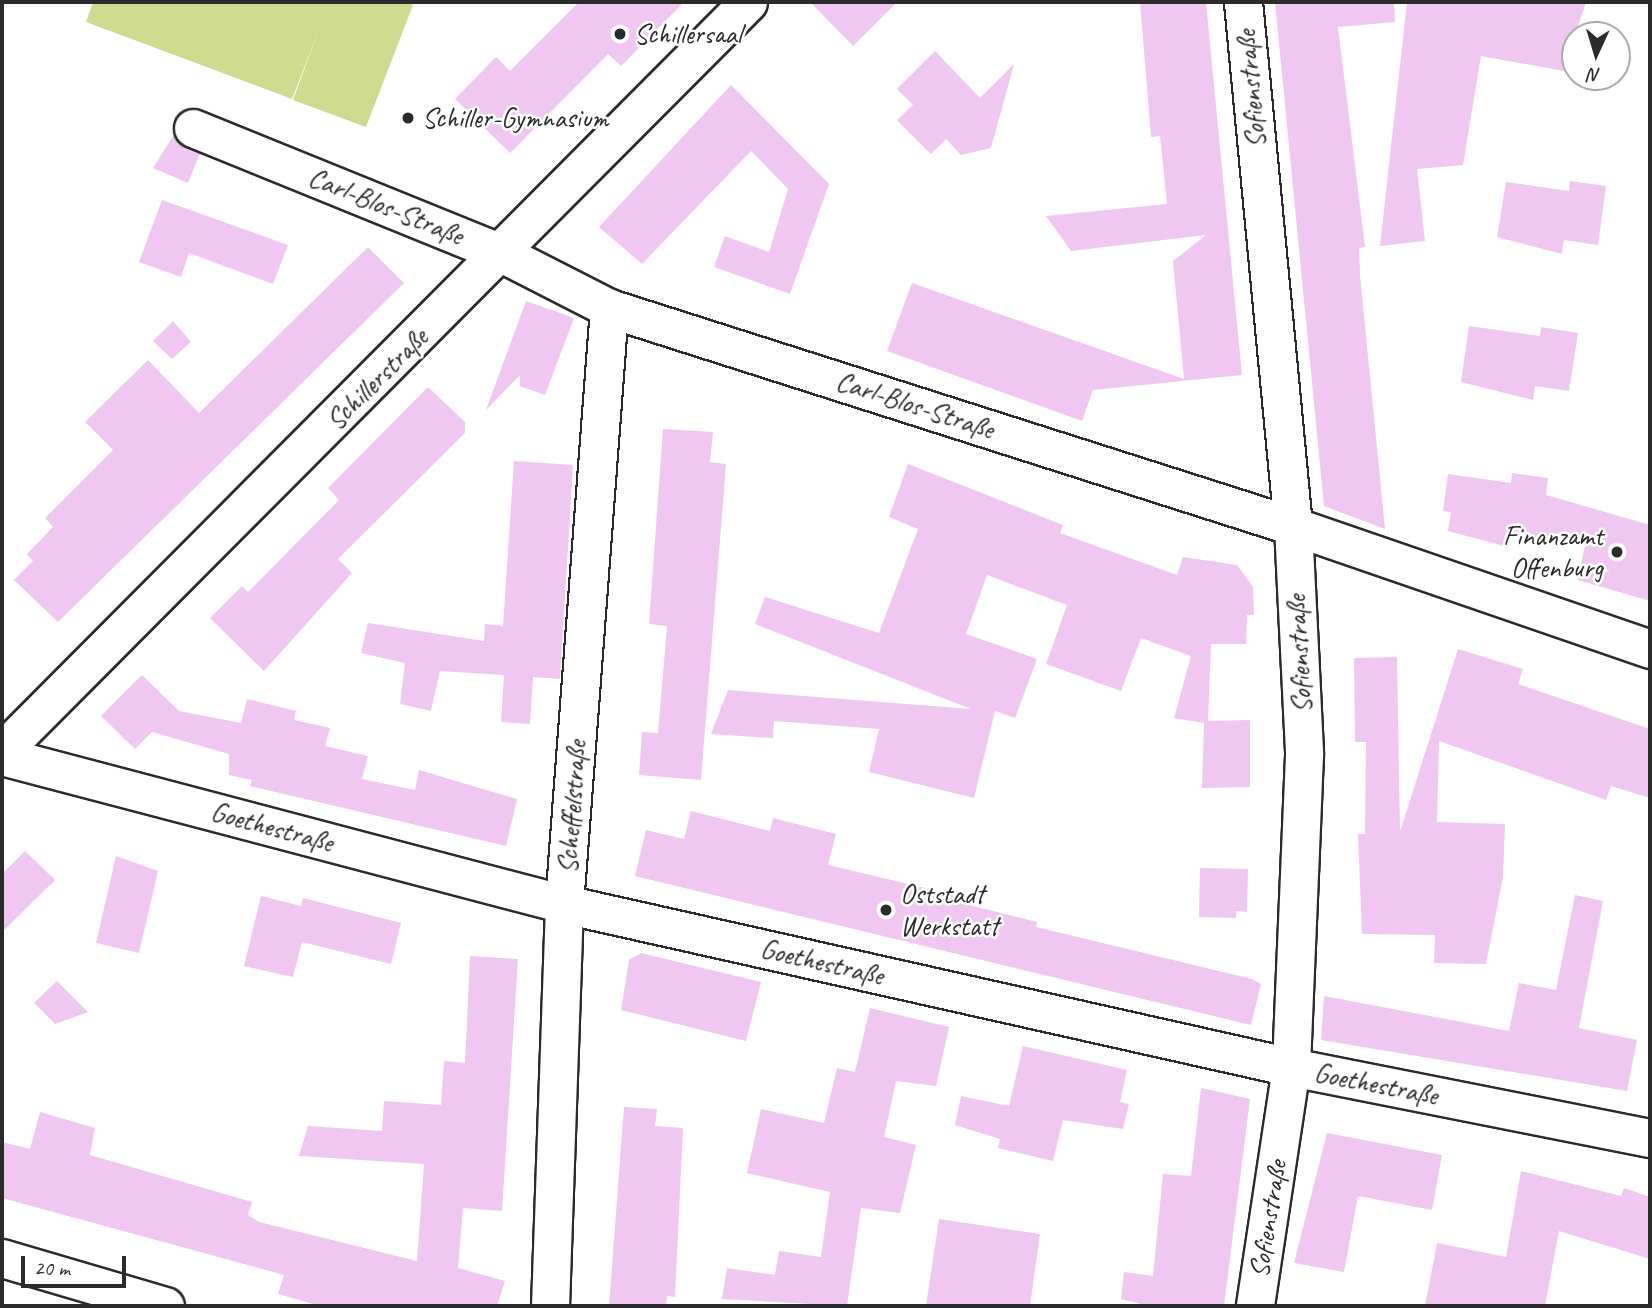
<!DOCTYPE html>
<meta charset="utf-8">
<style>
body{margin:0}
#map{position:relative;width:1652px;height:1308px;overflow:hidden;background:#fff;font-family:Caveat,sans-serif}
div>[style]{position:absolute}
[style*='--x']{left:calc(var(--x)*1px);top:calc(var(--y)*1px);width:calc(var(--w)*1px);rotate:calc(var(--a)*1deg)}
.green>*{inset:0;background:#cedb8e}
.building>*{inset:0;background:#f0c7f0}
.roads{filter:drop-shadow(2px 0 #2b2b2b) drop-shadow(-2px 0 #2b2b2b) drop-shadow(0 2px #2b2b2b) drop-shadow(0 -2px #2b2b2b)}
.minor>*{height:37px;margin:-18.5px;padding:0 18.5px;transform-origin:18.5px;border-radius:18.5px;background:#fff}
.dots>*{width:19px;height:19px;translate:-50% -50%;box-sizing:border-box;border:4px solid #fff;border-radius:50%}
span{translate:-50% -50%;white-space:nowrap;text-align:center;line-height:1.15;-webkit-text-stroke:5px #fff;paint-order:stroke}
.poi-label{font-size:28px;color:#2b2b2b}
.left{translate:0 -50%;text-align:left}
.right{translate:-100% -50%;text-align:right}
.street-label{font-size:28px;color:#2b2b2b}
.frame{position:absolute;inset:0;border:4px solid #2b2b2b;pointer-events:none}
.north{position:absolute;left:1561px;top:21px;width:70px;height:70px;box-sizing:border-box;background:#fff;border:2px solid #aaa;border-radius:50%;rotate:184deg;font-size:19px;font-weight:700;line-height:28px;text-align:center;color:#2b2b2b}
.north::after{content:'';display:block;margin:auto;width:24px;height:32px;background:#2b2b2b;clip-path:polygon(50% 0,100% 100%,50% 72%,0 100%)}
.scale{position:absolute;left:21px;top:1256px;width:105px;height:32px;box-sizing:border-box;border:4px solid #2b2b2b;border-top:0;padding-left:9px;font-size:21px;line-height:24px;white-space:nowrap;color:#2b2b2b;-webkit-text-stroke:5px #fff;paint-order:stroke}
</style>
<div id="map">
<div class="green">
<i style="clip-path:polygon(93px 2px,404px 2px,413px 5px,366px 127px,293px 100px,318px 32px,292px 99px,86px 22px)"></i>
</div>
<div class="building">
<i style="clip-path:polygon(579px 2px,684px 2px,621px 66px,608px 54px,510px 153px,455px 99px,496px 57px,510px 71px)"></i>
<i style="clip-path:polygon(810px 2px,897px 2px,853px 46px)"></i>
<i style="clip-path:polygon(1140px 2px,1206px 2px,1242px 375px,1093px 390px,1082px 421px,887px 351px,912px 283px,1184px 379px,1173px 261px,1206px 235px,1071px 251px,1046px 216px,1167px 204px,1160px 136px,1151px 137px)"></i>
<i style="clip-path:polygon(1275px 2px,1394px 2px,1395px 22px,1338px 27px,1365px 247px,1359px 248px,1360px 275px,1385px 529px,1324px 506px)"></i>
<i style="clip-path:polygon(1407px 2px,1586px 2px,1575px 35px,1575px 73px,1481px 56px,1463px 165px,1417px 169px,1425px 241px,1380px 246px)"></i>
<i style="clip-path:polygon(935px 51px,980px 98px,1014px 64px,991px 148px,961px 155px,946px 139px,931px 154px,897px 120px,913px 105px,897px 89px)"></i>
<i style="clip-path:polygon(731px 85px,829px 184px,790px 294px,714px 267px,725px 236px,769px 252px,788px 189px,751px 151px,642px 264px,599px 227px)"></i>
<i style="clip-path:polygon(173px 136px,200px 153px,188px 183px,153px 168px)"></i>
<i style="clip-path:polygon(1570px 181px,1606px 186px,1598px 245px,1564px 240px,1562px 254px,1497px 237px,1506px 182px,1569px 191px)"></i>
<i style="clip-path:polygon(162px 200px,288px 245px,273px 284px,189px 253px,181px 277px,139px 262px)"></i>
<i style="clip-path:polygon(368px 247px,404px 283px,58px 622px,14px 580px,33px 561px,27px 554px,53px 527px,45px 518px,113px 450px,85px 422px,148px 360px,199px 413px)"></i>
<i style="clip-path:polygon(526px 301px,574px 318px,545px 395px,520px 386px,520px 375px,486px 410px)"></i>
<i style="clip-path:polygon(173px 321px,191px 342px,172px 359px,153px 341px)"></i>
<i style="clip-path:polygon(1469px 326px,1540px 336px,1541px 327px,1578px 333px,1569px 391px,1535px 386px,1533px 400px,1461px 382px)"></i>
<i style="clip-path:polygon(428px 387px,465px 422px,465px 433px,338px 559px,352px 573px,264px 671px,210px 618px,242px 586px,248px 592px,339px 500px,328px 488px)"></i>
<i style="clip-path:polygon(663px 429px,713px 432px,710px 462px,726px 464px,701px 780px,639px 775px,642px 732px,658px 733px,667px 626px,649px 624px)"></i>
<i style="clip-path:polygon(514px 461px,573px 465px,560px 679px,533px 677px,530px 724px,501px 722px,504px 675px,440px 671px,431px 711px,400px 704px,405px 663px,361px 653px,368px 623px,484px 641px,485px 624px,503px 626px)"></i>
<i style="clip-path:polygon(908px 464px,1063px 525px,1060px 533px,1177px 575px,1183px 557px,1237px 565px,1253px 587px,1254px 615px,1247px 615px,1246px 644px,1211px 644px,1208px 721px,1250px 720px,1250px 787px,1202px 788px,1204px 723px,1174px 718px,1191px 656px,1141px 638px,1121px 691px,1046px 664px,1067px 605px,987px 575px,966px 634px,1037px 659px,1015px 718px,995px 711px,974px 798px,869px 772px,879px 729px,774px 721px,773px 738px,711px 734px,728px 690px,971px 709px,755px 624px,765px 597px,879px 633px,918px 529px,889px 517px)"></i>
<i style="clip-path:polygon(1512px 473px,1548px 478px,1546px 495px,1650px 525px,1650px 601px,1578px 580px,1585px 544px,1506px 532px,1504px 546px,1448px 531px,1451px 512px,1443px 511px,1448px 474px,1511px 483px)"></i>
<i style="clip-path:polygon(1458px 649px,1523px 669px,1518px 684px,1650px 729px,1650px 798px,1611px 786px,1606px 800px,1439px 741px,1437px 822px,1505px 824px,1503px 877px,1486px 964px,1434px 963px,1435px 935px,1362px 934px,1358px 834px,1365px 834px,1366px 742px,1355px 742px,1354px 658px,1397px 657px,1400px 832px)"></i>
<i style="clip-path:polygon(142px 675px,179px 711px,241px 723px,247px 699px,296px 711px,294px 720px,330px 728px,325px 746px,368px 756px,362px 779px,415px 790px,419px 770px,517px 799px,506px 846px,250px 786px,252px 780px,229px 775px,229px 754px,152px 732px,135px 749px,101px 716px)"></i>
<i style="clip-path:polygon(691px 811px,770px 831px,773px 818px,836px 834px,828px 865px,967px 898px,965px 904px,1037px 922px,1036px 927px,1252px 979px,1261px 984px,1251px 1025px,635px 876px,646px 830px,684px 839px)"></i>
<i style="clip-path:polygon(25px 851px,55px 880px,2px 932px,2px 874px)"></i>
<i style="clip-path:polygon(116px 856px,158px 871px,139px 953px,96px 943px)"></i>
<i style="clip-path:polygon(1200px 868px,1248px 869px,1247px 912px,1236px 911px,1236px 918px,1199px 917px)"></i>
<i style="clip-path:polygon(1575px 895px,1603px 901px,1579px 1028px,1637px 1040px,1627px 1091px,1321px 1040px,1324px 996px,1509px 1031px,1519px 983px,1556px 990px)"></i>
<i style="clip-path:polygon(261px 896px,301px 906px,303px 898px,401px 923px,391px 964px,302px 942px,293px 977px,244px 966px)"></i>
<i style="clip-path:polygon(641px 953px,761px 982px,746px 1041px,621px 1010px,629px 960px)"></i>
<i style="clip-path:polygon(470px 956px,518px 959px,502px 1211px,463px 1208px,458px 1268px,505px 1281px,497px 1306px,320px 1306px,278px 1294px,284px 1275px,2px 1198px,2px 1142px,30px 1149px,40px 1112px,95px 1128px,90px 1155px,252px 1202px,248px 1215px,259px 1222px,417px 1261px,424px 1164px,299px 1156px,308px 1126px,382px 1131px,384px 1101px,441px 1105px,444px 1061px,465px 1063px)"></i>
<i style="clip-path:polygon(57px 981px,88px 1012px,55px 1024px,34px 1003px)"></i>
<i style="clip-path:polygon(870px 1008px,949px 1027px,936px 1086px,896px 1081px,884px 1137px,916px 1145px,900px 1213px,861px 1208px,847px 1306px,722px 1299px,727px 1268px,775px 1275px,779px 1251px,821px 1257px,830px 1192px,747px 1173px,761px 1109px,824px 1123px,837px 1068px,855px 1072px)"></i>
<i style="clip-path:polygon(1023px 1046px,1127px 1070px,1120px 1102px,1129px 1104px,1123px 1129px,1063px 1120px,1053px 1161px,998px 1148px,1000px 1139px,955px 1125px,961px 1096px,1009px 1106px)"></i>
<i style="clip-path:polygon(1201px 1088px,1250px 1099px,1224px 1306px,1149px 1306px,1121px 1299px,1124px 1272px,1153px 1276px,1163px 1174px,1191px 1176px)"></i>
<i style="clip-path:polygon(624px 1107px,657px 1109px,655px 1126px,683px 1128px,675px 1297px,667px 1296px,666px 1306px,609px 1306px)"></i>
<i style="clip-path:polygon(1327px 1133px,1442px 1155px,1432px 1210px,1358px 1196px,1344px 1272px,1294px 1263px)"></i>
<i style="clip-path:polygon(1521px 1171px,1621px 1196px,1624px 1188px,1650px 1197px,1650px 1259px,1559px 1231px,1545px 1306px,1425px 1306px,1437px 1243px,1506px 1257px)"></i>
<i style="clip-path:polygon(939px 1219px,1040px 1234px,1030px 1306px,926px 1306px)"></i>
</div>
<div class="roads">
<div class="minor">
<i style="--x:1243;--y:2;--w:526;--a:84.55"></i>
<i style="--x:1293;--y:526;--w:229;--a:87.2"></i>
<i style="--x:1304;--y:755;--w:312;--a:92.4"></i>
<i style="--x:1291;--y:1067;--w:242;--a:98.6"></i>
<i style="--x:193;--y:128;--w:335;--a:22.1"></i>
<i style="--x:503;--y:254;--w:119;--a:27"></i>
<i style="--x:609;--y:308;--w:718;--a:17.68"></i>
<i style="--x:1293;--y:526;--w:378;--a:19"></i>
<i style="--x:2;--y:751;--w:1057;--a:-45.11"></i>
<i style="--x:2;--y:756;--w:581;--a:14.75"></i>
<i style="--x:564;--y:904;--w:745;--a:12.64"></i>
<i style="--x:1291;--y:1067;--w:366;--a:11.2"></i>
<i style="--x:2;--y:1258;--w:170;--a:16.4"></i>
<i style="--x:550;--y:1306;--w:402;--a:-88"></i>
<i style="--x:564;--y:904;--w:598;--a:-85.68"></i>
</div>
</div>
<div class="dots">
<i style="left:620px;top:34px;background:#2b2b2b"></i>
<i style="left:408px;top:118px;background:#2b2b2b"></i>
<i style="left:1617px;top:552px;background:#2b2b2b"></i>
<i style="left:886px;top:910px;background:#2b2b2b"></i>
</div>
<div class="poi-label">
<span class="left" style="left:634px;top:34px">Schillersaal</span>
<span class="left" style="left:422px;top:118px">Schiller-Gymnasium</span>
<span class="right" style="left:1603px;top:552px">Finanzamt<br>Offenburg</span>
<span class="left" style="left:900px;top:910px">Oststadt<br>Werkstatt</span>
</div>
<div class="street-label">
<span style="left:1251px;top:89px;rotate:-95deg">Sofienstraße</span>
<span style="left:386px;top:206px;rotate:22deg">Carl-Blos-Straße</span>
<span style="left:377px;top:379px;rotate:-45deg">Schillerstraße</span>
<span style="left:915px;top:405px;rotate:18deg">Carl-Blos-Straße</span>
<span style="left:1299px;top:654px;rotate:-93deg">Sofienstraße</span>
<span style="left:572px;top:807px;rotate:-86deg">Scheffelstraße</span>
<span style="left:272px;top:827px;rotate:15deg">Goethestraße</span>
<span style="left:822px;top:962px;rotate:13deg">Goethestraße</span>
<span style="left:1376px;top:1084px;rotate:11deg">Goethestraße</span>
<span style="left:1268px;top:1219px;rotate:-81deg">Sofienstraße</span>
</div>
<div class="frame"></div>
<div class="north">N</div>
<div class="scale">20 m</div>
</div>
